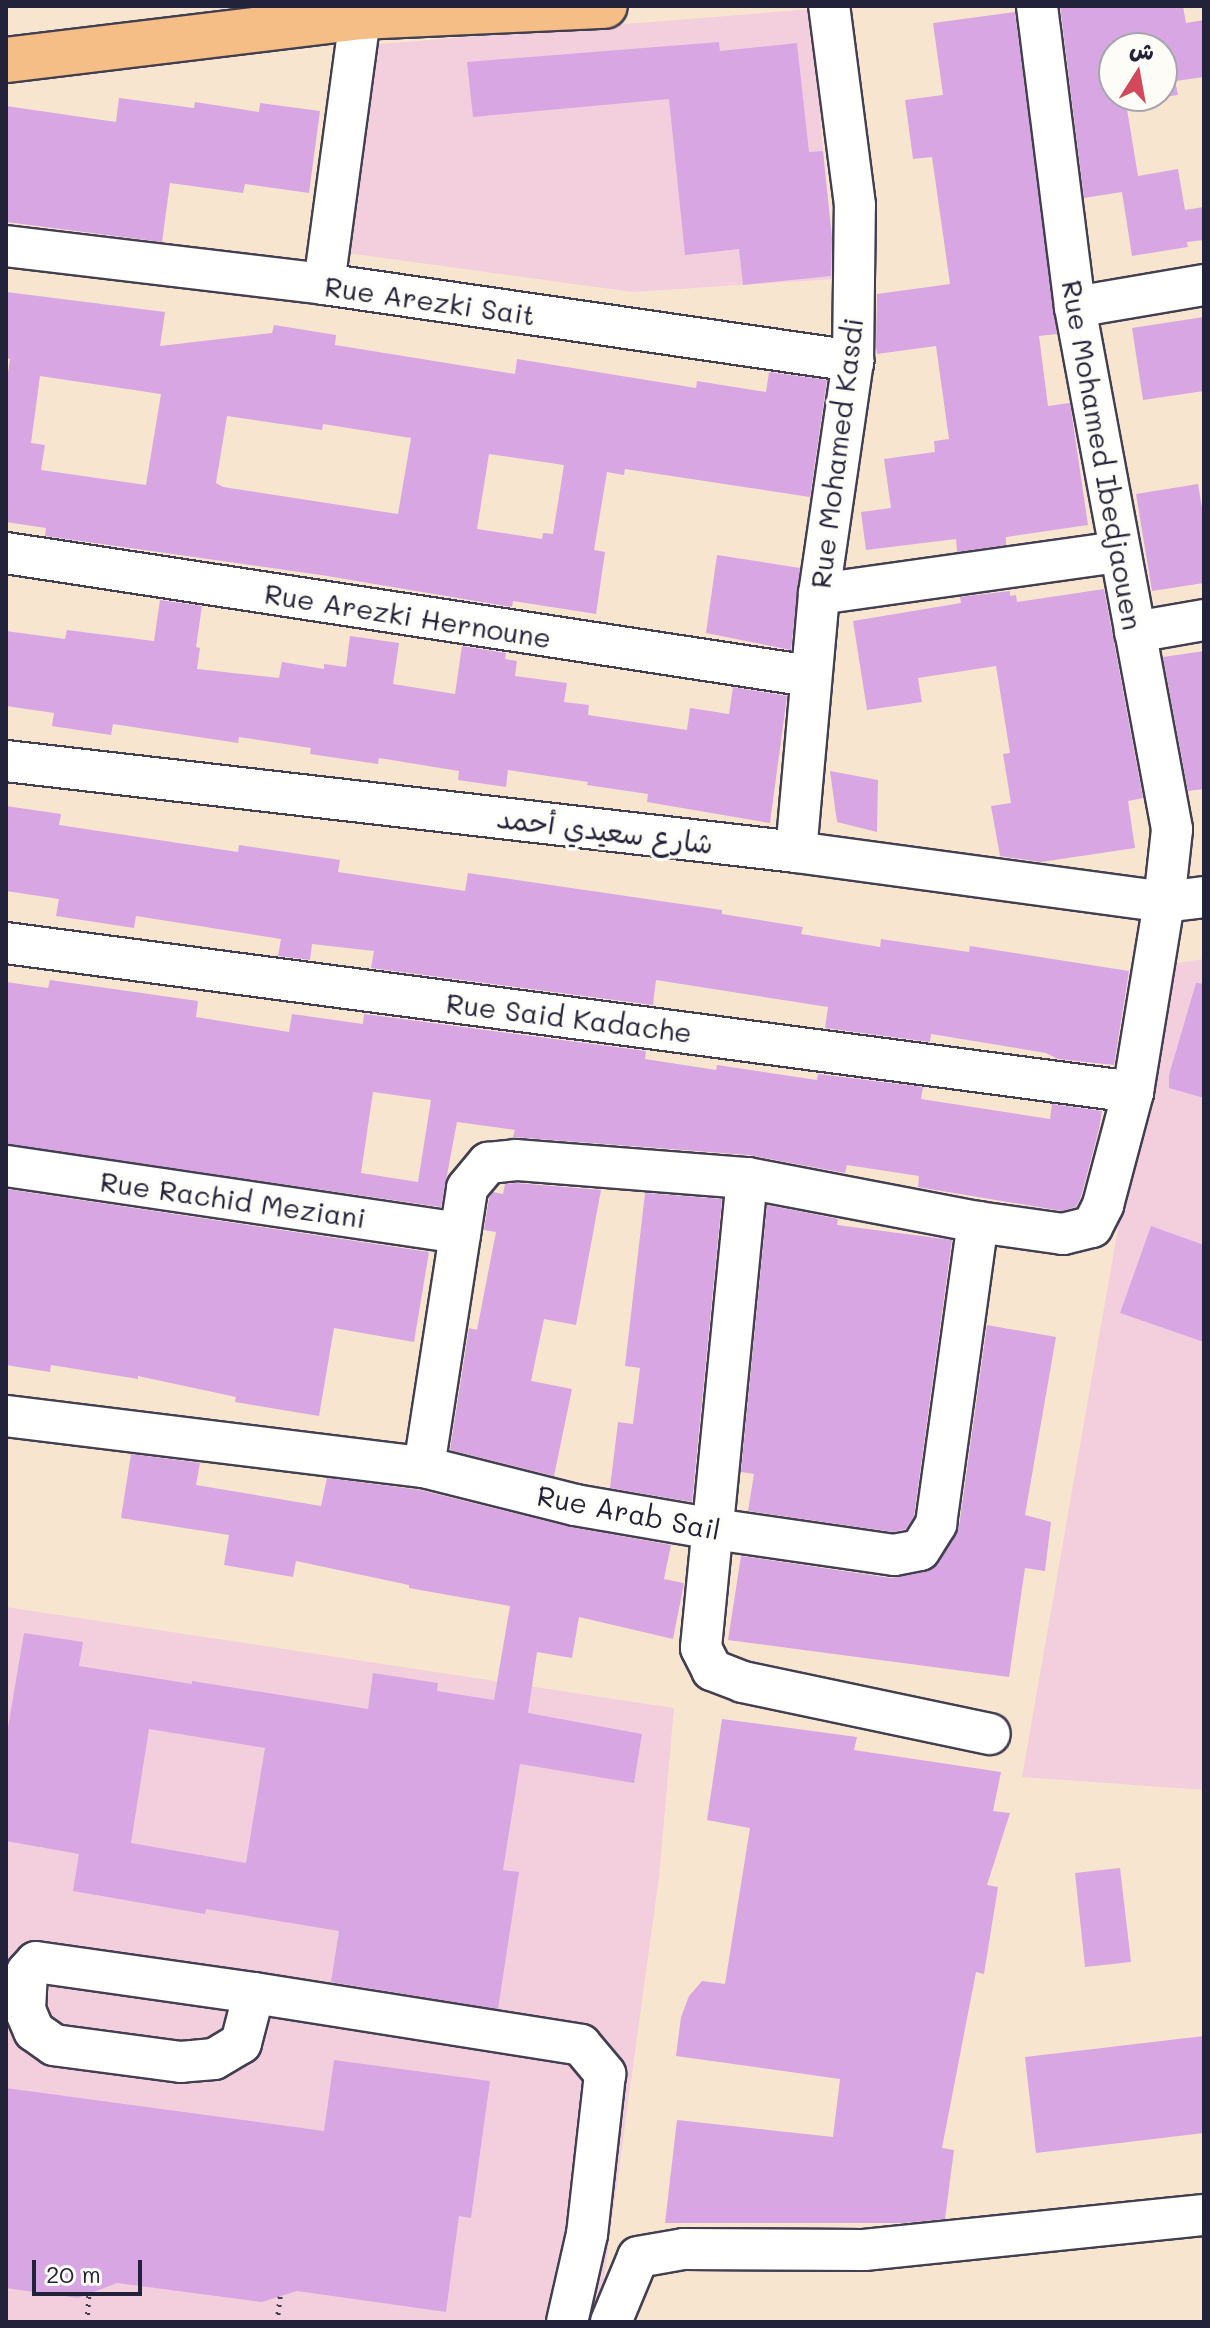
<!DOCTYPE html>
<meta charset="utf-8">
<style>
body{margin:0}
#map{position:relative;width:1210px;height:2328px;overflow:hidden;background:#f7e5d0;font-family:Mali,"Playpen Sans Arabic",sans-serif}
div>[style]{position:absolute}
[style*='--x']{left:calc(var(--x)*1px);top:calc(var(--y)*1px);width:calc(var(--w)*1px);rotate:calc(var(--a)*1deg)}
.built>*{inset:0;background:#f3cfde}
.building>*{inset:0;background:#d8a7e3}
.path>*{height:5px;margin-top:-2.5px;transform-origin:0;background:repeating-linear-gradient(90deg,#423f51 0 2px,transparent 0 8px)}
.roads{filter:drop-shadow(2px 0 #423f51) drop-shadow(-2px 0 #423f51) drop-shadow(0 2px #423f51) drop-shadow(0 -2px #423f51)}
.minor>*{height:40px;margin:-20px;padding:0 20px;transform-origin:20px;border-radius:20px;background:#fff}
.major>*{height:44px;margin:-22px;padding:0 22px;transform-origin:22px;border-radius:22px;background:#f6be87}
span{translate:-50% -50%;white-space:nowrap;text-align:center;line-height:1.15;-webkit-text-stroke:7px #fdfcf7;paint-order:stroke}
.street-label{font-size:28px;color:#22223b}
.frame{position:absolute;inset:0;border:8px solid #22223b;pointer-events:none}
.north{position:absolute;left:1098px;top:32px;width:80px;height:80px;box-sizing:border-box;background:#fdfcf7;border:2px solid #a5a5ac;border-radius:50%;rotate:11deg;font-size:22px;font-weight:700;line-height:32px;text-align:center;color:#22223b}
.north::after{content:'';display:block;margin:auto;width:28px;height:36px;background:#d1495b;clip-path:polygon(50% 0,100% 100%,50% 72%,0 100%)}
.scale{position:absolute;left:32px;top:2260px;width:110px;height:36px;box-sizing:border-box;border:4px solid #22223b;border-top:0;padding-left:10px;font-size:24px;line-height:28px;white-space:nowrap;color:#22223b;-webkit-text-stroke:6px #fdfcf7;paint-order:stroke}
</style>
<div id="map">
<div class="built">
<i style="clip-path:polygon(812px 9px,833px 279px,633px 292px,347px 253px,379px 44px)"></i>
<i style="clip-path:polygon(1204px 959px,1204px 1790px,1022px 1777px,1164px 965px)"></i>
<i style="clip-path:polygon(6px 1607px,674px 1708px,659px 1877px,598px 2322px,6px 2322px)"></i>
</div>
<div class="building">
<i style="clip-path:polygon(evenodd,1060px 6px,1183px 6px,1186px 23px,1204px 20px,1204px 77px,1175px 81px,1178px 95px,1126px 103px,1138px 176px,1178px 169px,1185px 210px,1204px 207px,1204px 240px,1187px 242px,1188px 247px,1132px 256px,1122px 192px,1084px 198px,1060px 6px,1114px 48px,1162px 48px,1162px 96px,1114px 96px,1114px 48px)"></i>
<i style="clip-path:polygon(1015px 12px,1057px 334px,1039px 336px,1048px 406px,1070px 403px,1088px 525px,1006px 537px,1006px 545px,957px 552px,956px 539px,866px 550px,861px 512px,891px 508px,884px 459px,935px 452px,934px 441px,949px 439px,936px 346px,877px 354px,876px 347px,877px 294px,950px 284px,932px 157px,913px 159px,905px 100px,943px 95px,933px 23px)"></i>
<i style="clip-path:polygon(719px 42px,720px 51px,797px 43px,809px 152px,823px 151px,832px 238px,831px 276px,743px 285px,739px 249px,685px 255px,669px 99px,473px 117px,467px 62px)"></i>
<i style="clip-path:polygon(119px 98px,194px 108px,195px 102px,259px 112px,260px 103px,320px 111px,309px 193px,245px 184px,243px 193px,170px 183px,162px 242px,6px 222px,6px 106px,116px 122px)"></i>
<i style="clip-path:polygon(evenodd,6px 292px,165px 312px,160px 346px,272px 333px,274px 325px,336px 335px,335px 345px,515px 374px,517px 359px,696px 388px,697px 381px,766px 392px,769px 372px,827px 380px,810px 497px,625px 469px,624px 475px,607px 472px,594px 550px,605px 552px,596px 614px,513px 601px,512px 607px,321px 575px,45px 536px,46px 528px,6px 522px,6px 387px,10px 359px,6px 358px,6px 292px,40px 376px,161px 394px,146px 485px,41px 470px,45px 445px,31px 443px,40px 376px,6px 292px,227px 416px,322px 430px,323px 424px,411px 438px,398px 514px,223px 487px,216px 483px,227px 416px,6px 292px,489px 454px,564px 465px,553px 534px,543px 533px,542px 539px,477px 529px,489px 454px)"></i>
<i style="clip-path:polygon(1204px 317px,1204px 391px,1143px 400px,1132px 328px)"></i>
<i style="clip-path:polygon(1198px 484px,1204px 520px,1204px 583px,1152px 591px,1136px 494px)"></i>
<i style="clip-path:polygon(717px 555px,800px 568px,791px 650px,706px 633px)"></i>
<i style="clip-path:polygon(1104px 589px,1143px 798px,1128px 801px,1135px 848px,1041px 862px,1000px 856px,991px 806px,1011px 803px,1003px 754px,1010px 753px,996px 666px,918px 678px,922px 702px,867px 710px,853px 621px,961px 603px,960px 597px,1010px 591px,1010px 596px,1016px 595px,1017px 602px)"></i>
<i style="clip-path:polygon(160px 600px,202px 606px,196px 647px,200px 648px,197px 669px,279px 678px,282px 662px,324px 669px,324px 664px,346px 667px,350px 636px,399px 643px,393px 684px,455px 694px,462px 646px,506px 653px,505px 659px,517px 661px,515px 676px,567px 683px,564px 702px,589px 705px,588px 715px,687px 730px,690px 708px,729px 714px,733px 687px,787px 696px,770px 823px,647px 802px,648px 794px,587px 785px,588px 782px,508px 770px,506px 787px,458px 780px,459px 771px,379px 758px,378px 764px,310px 754px,311px 748px,239px 737px,238px 743px,113px 724px,111px 735px,52px 726px,54px 713px,6px 706px,6px 631px,65px 639px,67px 630px,154px 641px)"></i>
<i style="clip-path:polygon(1204px 651px,1204px 789px,1188px 791px,1163px 657px)"></i>
<i style="clip-path:polygon(830px 771px,878px 780px,877px 832px,837px 822px)"></i>
<i style="clip-path:polygon(6px 806px,61px 814px,59px 825px,238px 852px,239px 845px,340px 860px,338px 872px,465px 891px,468px 873px,722px 910px,722px 914px,803px 927px,801px 934px,880px 947px,881px 939px,969px 952px,970px 946px,1129px 971px,1114px 1065px,1058px 1059px,1046px 1053px,931px 1034px,930px 1042px,825px 1028px,828px 1007px,656px 980px,653px 1005px,371px 968px,374px 951px,312px 944px,310px 960px,278px 956px,281px 939px,136px 916px,134px 928px,56px 916px,59px 899px,6px 891px)"></i>
<i style="clip-path:polygon(evenodd,50px 980px,198px 1001px,196px 1017px,289px 1032px,292px 1014px,363px 1024px,364px 1014px,646px 1051px,645px 1059px,716px 1070px,717px 1065px,817px 1080px,818px 1074px,923px 1087px,921px 1099px,1050px 1119px,1052px 1104px,1102px 1111px,1099px 1129px,1081px 1197px,1076px 1207px,1062px 1211px,918px 1187px,919px 1176px,847px 1165px,845px 1173px,749px 1155px,513px 1137px,515px 1130px,457px 1122px,441px 1207px,6px 1144px,6px 982px,48px 988px,50px 980px,373px 1092px,431px 1100px,418px 1182px,361px 1173px,373px 1092px)"></i>
<i style="clip-path:polygon(1196px 983px,1204px 984px,1204px 1098px,1169px 1088px,1169px 1075px)"></i>
<i style="clip-path:polygon(516px 1183px,601px 1190px,576px 1325px,544px 1319px,531px 1381px,572px 1389px,554px 1476px,450px 1450px,469px 1328px,477px 1330px,496px 1232px,484px 1230px,489px 1198px,493px 1192px,503px 1194px,505px 1184px)"></i>
<i style="clip-path:polygon(6px 1189px,429px 1252px,414px 1342px,334px 1328px,319px 1416px,235px 1402px,236px 1397px,138px 1376px,138px 1379px,51px 1365px,50px 1372px,6px 1365px)"></i>
<i style="clip-path:polygon(645px 1193px,722px 1199px,692px 1502px,610px 1488px,618px 1422px,633px 1424px,640px 1368px,625px 1366px)"></i>
<i style="clip-path:polygon(767px 1205px,838px 1219px,837px 1225px,952px 1240px,914px 1516px,906px 1529px,893px 1532px,748px 1511px,754px 1474px,741px 1472px)"></i>
<i style="clip-path:polygon(1151px 1226px,1204px 1245px,1204px 1342px,1120px 1313px)"></i>
<i style="clip-path:polygon(987px 1325px,1056px 1337px,1025px 1515px,1051px 1522px,1045px 1571px,1025px 1568px,1009px 1677px,728px 1640px,741px 1556px,891px 1578px,925px 1572px,939px 1563px,959px 1527px)"></i>
<i style="clip-path:polygon(evenodd,131px 1454px,200px 1463px,196px 1485px,321px 1506px,327px 1478px,420px 1490px,570px 1527px,671px 1545px,664px 1579px,684px 1583px,673px 1639px,579px 1617px,572px 1658px,537px 1652px,528px 1713px,642px 1734px,634px 1783px,520px 1764px,503px 1870px,519px 1872px,498px 2009px,331px 1982px,339px 1931px,206px 1909px,205px 1914px,73px 1891px,79px 1854px,6px 1841px,6px 1739px,24px 1633px,83px 1642px,79px 1666px,192px 1684px,192px 1681px,368px 1709px,373px 1673px,438px 1683px,437px 1691px,494px 1700px,510px 1606px,409px 1588px,409px 1585px,296px 1561px,293px 1577px,224px 1565px,229px 1535px,121px 1518px,131px 1454px,149px 1729px,265px 1748px,246px 1863px,131px 1843px,149px 1729px)"></i>
<i style="clip-path:polygon(722px 1719px,857px 1737px,854px 1750px,1001px 1772px,993px 1811px,1010px 1813px,987px 1885px,998px 1887px,984px 1974px,976px 1972px,942px 2148px,954px 2150px,945px 2219px,903px 2223px,665px 2223px,677px 2120px,833px 2137px,840px 2079px,676px 2056px,681px 2017px,689px 1996px,702px 1981px,725px 1984px,750px 1828px,707px 1820px)"></i>
<i style="clip-path:polygon(1120px 1868px,1131px 1962px,1085px 1967px,1075px 1873px)"></i>
<i style="clip-path:polygon(1204px 2036px,1204px 2133px,1036px 2153px,1025px 2057px)"></i>
<i style="clip-path:polygon(334px 2060px,490px 2081px,471px 2218px,459px 2216px,446px 2312px,297px 2291px,262px 2302px,117px 2283px,78px 2298px,6px 2288px,6px 2088px,324px 2131px)"></i>
</div>
<div class="path">
<i style="--x:87;--y:2322;--w:29;--a:-86"></i>
<i style="--x:277;--y:2322;--w:26;--a:-83"></i>
</div>
<div class="roads">
<div class="minor">
<i style="--x:6;--y:246;--w:320;--a:6.8"></i>
<i style="--x:324;--y:284;--w:535;--a:8.28"></i>
<i style="--x:324;--y:284;--w:269;--a:-82.3"></i>
<i style="--x:1075;--y:307;--w:131;--a:-9.7"></i>
<i style="--x:6;--y:553;--w:813;--a:8.7"></i>
<i style="--x:819;--y:594;--w:303;--a:-8"></i>
<i style="--x:1135;--y:632;--w:70;--a:-9.9"></i>
<i style="--x:6;--y:761;--w:795;--a:6.57"></i>
<i style="--x:796;--y:852;--w:371;--a:7.7"></i>
<i style="--x:1164;--y:902;--w:40;--a:-7.1"></i>
<i style="--x:796;--y:852;--w:259;--a:-84.9"></i>
<i style="--x:819;--y:594;--w:235;--a:-81.7"></i>
<i style="--x:853;--y:361;--w:156;--a:-89.3"></i>
<i style="--x:855;--y:205;--w:201;--a:-97.4"></i>
<i style="--x:6;--y:943;--w:1137;--a:7.53"></i>
<i style="--x:6;--y:1166;--w:459;--a:8.4"></i>
<i style="--x:747;--y:1178;--w:472;--a:95.6"></i>
<i style="--x:701;--y:1648;--w:25;--a:63"></i>
<i style="--x:712;--y:1670;--w:33;--a:21"></i>
<i style="--x:743;--y:1682;--w:252;--a:11.9"></i>
<i style="--x:6;--y:1416;--w:421;--a:7"></i>
<i style="--x:424;--y:1467;--w:156;--a:14.1"></i>
<i style="--x:575;--y:1505;--w:141;--a:9.8"></i>
<i style="--x:714;--y:1529;--w:182;--a:8.2"></i>
<i style="--x:894;--y:1555;--w:26;--a:-11"></i>
<i style="--x:920;--y:1550;--w:31;--a:-58"></i>
<i style="--x:936;--y:1524;--w:305;--a:-82.1"></i>
<i style="--x:424;--y:1467;--w:282;--a:-81.2"></i>
<i style="--x:467;--y:1188;--w:33;--a:-50"></i>
<i style="--x:488;--y:1163;--w:28;--a:-6"></i>
<i style="--x:516;--y:1160;--w:232;--a:4.5"></i>
<i style="--x:747;--y:1178;--w:235;--a:10.8"></i>
<i style="--x:978;--y:1222;--w:86;--a:8"></i>
<i style="--x:1063;--y:1234;--w:30;--a:-14"></i>
<i style="--x:1092;--y:1227;--w:25;--a:-63"></i>
<i style="--x:1103;--y:1205;--w:117;--a:-75.1"></i>
<i style="--x:1133;--y:1092;--w:193;--a:-80.7"></i>
<i style="--x:1164;--y:902;--w:73;--a:-83.7"></i>
<i style="--x:1172;--y:829;--w:531;--a:-100.53"></i>
<i style="--x:1075;--y:307;--w:303;--a:-97.2"></i>
<i style="--x:254;--y:1993;--w:52;--a:104.6"></i>
<i style="--x:241;--y:2043;--w:31;--a:149"></i>
<i style="--x:214;--y:2059;--w:33;--a:175"></i>
<i style="--x:181;--y:2062;--w:128;--a:-172.4"></i>
<i style="--x:54;--y:2045;--w:24;--a:-145"></i>
<i style="--x:34;--y:2031;--w:23;--a:-113"></i>
<i style="--x:25;--y:2010;--w:38;--a:-87"></i>
<i style="--x:27;--y:1972;--w:13;--a:-48"></i>
<i style="--x:36;--y:1962;--w:220;--a:8.1"></i>
<i style="--x:254;--y:1993;--w:331;--a:9"></i>
<i style="--x:581;--y:2045;--w:38;--a:50"></i>
<i style="--x:605;--y:2074;--w:161;--a:96.4"></i>
<i style="--x:587;--y:2234;--w:90;--a:102.8"></i>
<i style="--x:611;--y:2322;--w:70;--a:-67.4"></i>
<i style="--x:638;--y:2257;--w:47;--a:-9.9"></i>
<i style="--x:684;--y:2249;--w:180;--a:0.3"></i>
<i style="--x:864;--y:2250;--w:342;--a:-5.9"></i>
</div>
<div class="major">
<i style="--x:6;--y:60;--w:357;--a:-6.9"></i>
<i style="--x:360;--y:17;--w:245;--a:-2.6"></i>
</div>
</div>
<div class="street-label">
<span style="left:430px;top:300px;rotate:8deg">Rue Arezki Sait</span>
<span style="left:836px;top:453px;rotate:-83deg">Rue Mohamed Kasdi</span>
<span style="left:1103px;top:455px;rotate:80deg">Rue Mohamed Ibedjaouen</span>
<span style="left:408px;top:615px;rotate:9deg">Rue Arezki Hernoune</span>
<span style="left:605px;top:830px;rotate:7deg">شارع سعيدي أحمد</span>
<span style="left:569px;top:1017px;rotate:7deg">Rue Said Kadache</span>
<span style="left:233px;top:1199px;rotate:8deg">Rue Rachid Meziani</span>
<span style="left:629px;top:1512px;rotate:11deg">Rue Arab Sail</span>
</div>
<div class="frame"></div>
<div class="north">ش</div>
<div class="scale">20 m</div>
</div>
